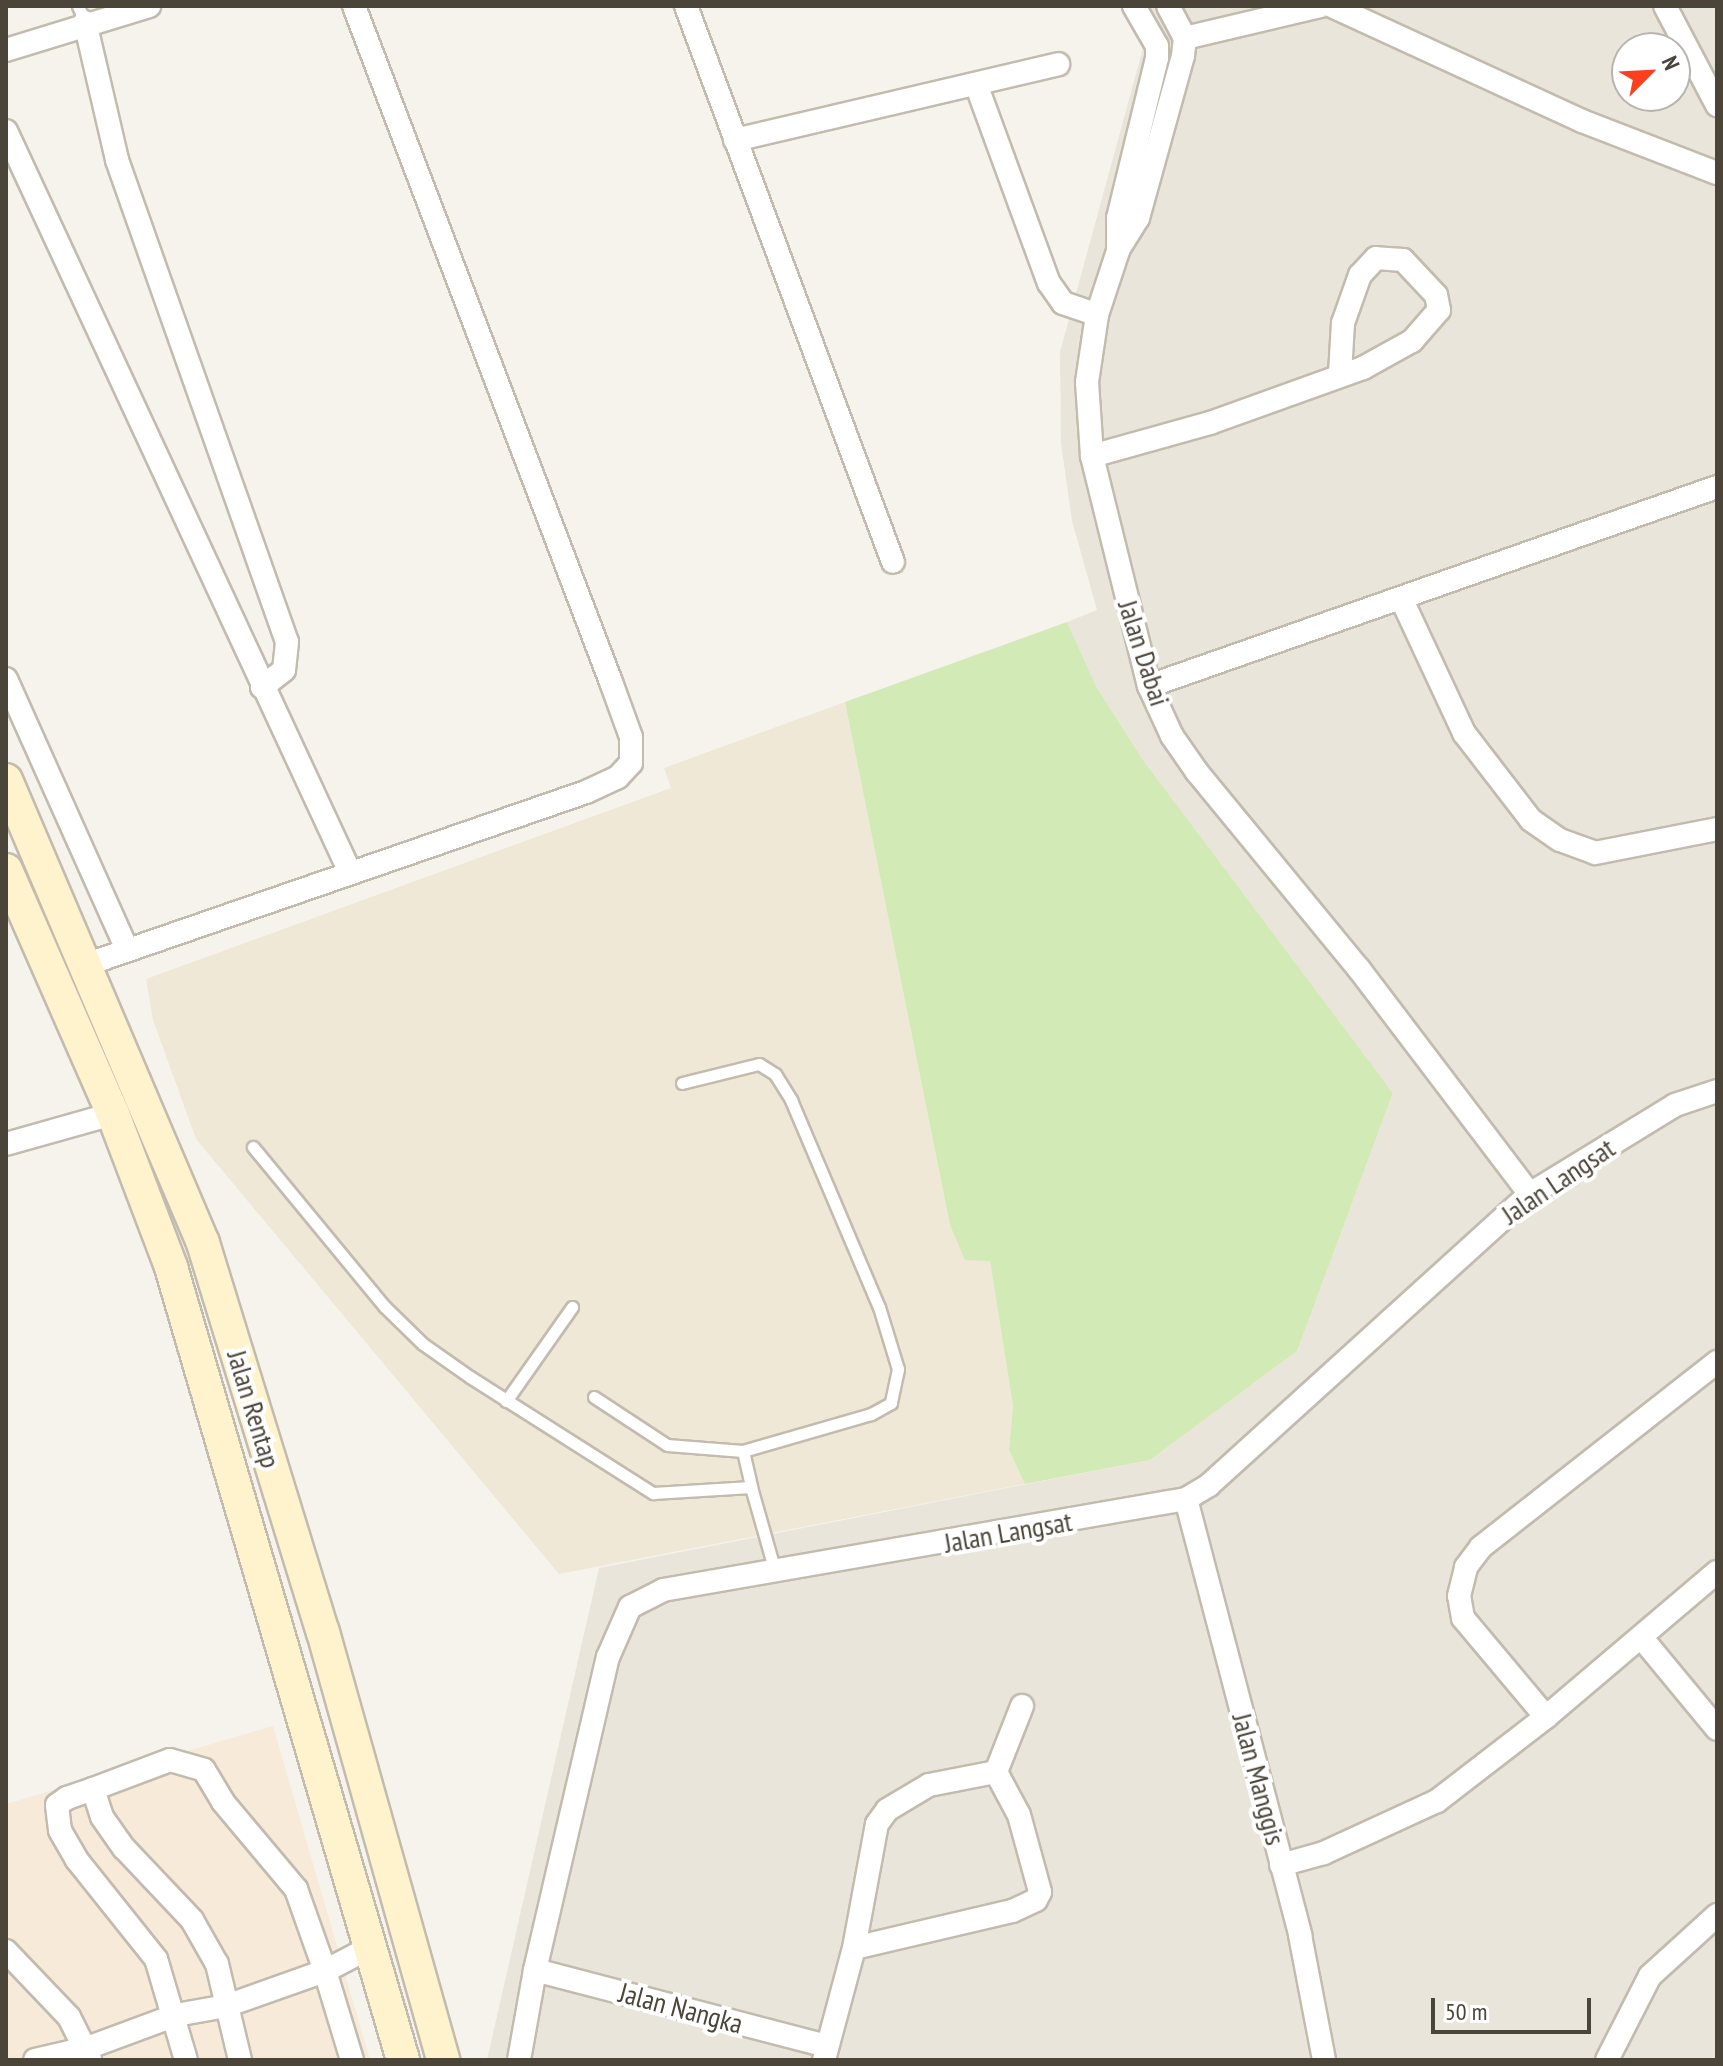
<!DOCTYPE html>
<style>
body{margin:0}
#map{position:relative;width:1723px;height:2066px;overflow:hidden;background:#f6f3ec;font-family:"PT Sans Narrow",sans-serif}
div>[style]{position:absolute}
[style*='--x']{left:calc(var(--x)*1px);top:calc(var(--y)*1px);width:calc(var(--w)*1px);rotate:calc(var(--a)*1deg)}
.residential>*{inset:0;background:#eae5da}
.commercial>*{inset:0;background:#f7ead8}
.education>*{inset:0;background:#efe8d6}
.green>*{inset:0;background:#d2eab5}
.roads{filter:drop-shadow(2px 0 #c2bbae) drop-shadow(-2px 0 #c2bbae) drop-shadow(0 2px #c2bbae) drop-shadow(0 -2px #c2bbae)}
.service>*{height:11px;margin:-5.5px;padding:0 5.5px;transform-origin:5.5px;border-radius:5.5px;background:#fff}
.minor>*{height:22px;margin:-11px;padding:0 11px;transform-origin:11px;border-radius:11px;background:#fff}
.secondary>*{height:32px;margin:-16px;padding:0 16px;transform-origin:16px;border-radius:16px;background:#fff3cd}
span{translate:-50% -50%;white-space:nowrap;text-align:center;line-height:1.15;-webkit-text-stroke:8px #fff;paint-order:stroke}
.street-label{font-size:28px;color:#4b4439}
.frame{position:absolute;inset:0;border:8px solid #4b4439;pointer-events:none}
.north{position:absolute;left:1611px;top:32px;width:80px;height:80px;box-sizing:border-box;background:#fff;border:2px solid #b7b4b0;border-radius:50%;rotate:66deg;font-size:22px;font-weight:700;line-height:32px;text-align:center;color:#4b4439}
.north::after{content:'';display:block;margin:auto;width:28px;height:36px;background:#fc3f1d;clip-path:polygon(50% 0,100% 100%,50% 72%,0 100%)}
.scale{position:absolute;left:1431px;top:1998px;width:160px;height:36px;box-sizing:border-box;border:4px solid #4b4439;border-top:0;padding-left:10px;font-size:24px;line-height:28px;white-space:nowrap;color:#4b4439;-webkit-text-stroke:6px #fff;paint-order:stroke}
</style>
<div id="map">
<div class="residential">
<i style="clip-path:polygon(evenodd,1144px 6px,1717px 6px,1717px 2060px,487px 2060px,599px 1568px,1150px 1460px,1297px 1351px,1393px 1093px,1143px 760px,1096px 686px,1067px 622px,1097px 610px,1072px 521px,1061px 443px,1060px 352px,1151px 19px,1144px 6px,1627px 48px,1675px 48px,1675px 96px,1627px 96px,1627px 48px)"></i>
</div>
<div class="commercial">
<i style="clip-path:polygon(273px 1726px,370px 2060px,6px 2060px,6px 1804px)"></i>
</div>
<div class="education">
<i style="clip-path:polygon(845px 702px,950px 1225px,990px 1261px,1013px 1406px,1009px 1450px,1025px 1484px,559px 1574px,196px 1139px,153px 1020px,146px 979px,671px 788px,664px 768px)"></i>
</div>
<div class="green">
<i style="clip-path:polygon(1067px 622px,1096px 686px,1143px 760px,1393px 1093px,1297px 1351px,1150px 1460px,1025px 1484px,1009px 1450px,1013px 1406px,990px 1261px,965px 1260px,950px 1225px,845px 702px)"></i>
</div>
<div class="roads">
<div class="service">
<i style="--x:78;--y:6;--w:17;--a:66"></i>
<i style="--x:682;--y:1083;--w:79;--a:-13.9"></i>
<i style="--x:759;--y:1064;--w:19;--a:32"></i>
<i style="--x:775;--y:1074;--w:31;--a:58"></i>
<i style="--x:791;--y:1100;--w:225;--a:67"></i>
<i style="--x:879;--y:1307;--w:65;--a:73"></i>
<i style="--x:898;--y:1369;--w:35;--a:102"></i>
<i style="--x:891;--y:1403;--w:23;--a:151"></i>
<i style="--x:871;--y:1414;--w:133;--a:163.9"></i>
<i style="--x:743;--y:1451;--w:37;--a:77"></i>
<i style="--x:253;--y:1147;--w:206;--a:50.5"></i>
<i style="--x:384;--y:1306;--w:54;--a:44.3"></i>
<i style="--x:423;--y:1344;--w:57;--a:35.1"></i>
<i style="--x:470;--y:1377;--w:217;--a:32.4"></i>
<i style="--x:653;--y:1493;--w:98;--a:-3.5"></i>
<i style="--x:751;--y:1487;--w:87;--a:74.1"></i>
<i style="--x:594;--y:1397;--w:87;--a:33.3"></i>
<i style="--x:667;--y:1445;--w:76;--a:4.5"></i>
<i style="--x:506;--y:1401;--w:115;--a:-54.9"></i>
</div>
<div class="minor">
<i style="--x:686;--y:6;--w:593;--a:69.58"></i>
<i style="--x:1134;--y:6;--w:46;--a:60.1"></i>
<i style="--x:1157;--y:46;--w:12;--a:90"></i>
<i style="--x:1157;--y:58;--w:165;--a:103.7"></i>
<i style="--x:1118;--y:218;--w:33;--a:90"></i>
<i style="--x:1118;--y:251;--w:67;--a:108.2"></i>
<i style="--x:1097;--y:315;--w:68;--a:98.5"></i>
<i style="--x:1087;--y:382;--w:74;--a:86.1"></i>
<i style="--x:1092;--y:456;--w:237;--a:76.1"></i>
<i style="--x:1149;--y:686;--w:55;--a:65.3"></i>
<i style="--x:1172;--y:736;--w:44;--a:55.2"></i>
<i style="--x:1197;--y:772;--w:255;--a:50.6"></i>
<i style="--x:1359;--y:969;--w:283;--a:52.8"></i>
<i style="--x:1332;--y:6;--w:275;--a:24.7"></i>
<i style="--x:1582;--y:121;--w:145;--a:21.1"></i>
<i style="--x:1665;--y:6;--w:112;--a:62.3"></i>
<i style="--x:85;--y:22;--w:142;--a:76.9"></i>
<i style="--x:117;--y:160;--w:511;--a:70.57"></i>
<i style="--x:287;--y:642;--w:28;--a:96"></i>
<i style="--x:284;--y:670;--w:28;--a:142"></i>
<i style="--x:1185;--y:38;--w:139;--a:-13.3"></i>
<i style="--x:6;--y:50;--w:150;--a:-17.1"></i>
<i style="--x:976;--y:84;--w:212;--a:69.9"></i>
<i style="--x:1049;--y:283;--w:24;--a:55"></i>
<i style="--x:1063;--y:303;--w:36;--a:19"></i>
<i style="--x:6;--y:131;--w:817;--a:65.1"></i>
<i style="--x:735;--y:140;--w:332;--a:-13.2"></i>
<i style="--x:1118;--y:250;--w:38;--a:-58"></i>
<i style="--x:1138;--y:218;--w:168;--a:-74.5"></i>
<i style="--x:1183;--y:56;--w:18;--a:-84"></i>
<i style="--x:1185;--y:38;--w:36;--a:-118"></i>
<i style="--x:1092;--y:456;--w:123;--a:-15.6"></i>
<i style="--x:1210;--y:423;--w:163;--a:-19.8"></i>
<i style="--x:1363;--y:368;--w:56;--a:-28.9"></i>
<i style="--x:1412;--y:341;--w:41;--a:-48.9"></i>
<i style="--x:1439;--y:310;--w:15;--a:-101"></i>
<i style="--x:1436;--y:295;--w:48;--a:-133.3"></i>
<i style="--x:1403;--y:260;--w:27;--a:-176"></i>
<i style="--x:1376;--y:258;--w:23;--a:133"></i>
<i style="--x:1360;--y:275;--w:51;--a:109.5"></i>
<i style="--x:1343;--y:323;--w:50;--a:93.4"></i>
<i style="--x:1402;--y:600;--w:147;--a:65"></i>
<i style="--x:1464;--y:733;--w:110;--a:52.4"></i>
<i style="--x:1531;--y:820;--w:35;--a:35"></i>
<i style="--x:1560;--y:840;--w:37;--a:20"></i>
<i style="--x:1595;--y:853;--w:124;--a:-11.1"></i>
<i style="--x:6;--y:679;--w:297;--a:65.9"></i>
<i style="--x:1149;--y:686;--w:602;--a:-19.31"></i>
<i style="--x:85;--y:965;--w:530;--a:-19.05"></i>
<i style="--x:586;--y:792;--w:35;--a:-25"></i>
<i style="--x:618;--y:777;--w:19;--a:-47"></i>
<i style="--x:631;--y:763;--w:26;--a:-90"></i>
<i style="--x:631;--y:737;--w:59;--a:-110"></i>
<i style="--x:611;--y:682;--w:723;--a:-110.82"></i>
<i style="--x:6;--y:1144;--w:111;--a:-15.7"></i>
<i style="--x:1186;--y:1499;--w:451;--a:75.3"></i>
<i style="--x:1300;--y:1935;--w:127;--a:79.1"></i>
<i style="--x:1641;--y:1637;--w:119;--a:50.4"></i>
<i style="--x:1546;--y:1717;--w:129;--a:-130"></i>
<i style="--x:1463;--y:1618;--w:22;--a:-100"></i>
<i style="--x:1459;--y:1596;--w:30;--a:-76"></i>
<i style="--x:1466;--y:1567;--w:25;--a:-53"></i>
<i style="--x:1481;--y:1547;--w:300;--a:-38.1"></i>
<i style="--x:996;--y:1772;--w:71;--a:-68.5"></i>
<i style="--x:93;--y:1789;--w:82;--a:-20.6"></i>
<i style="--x:170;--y:1760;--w:35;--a:16"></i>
<i style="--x:204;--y:1770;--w:37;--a:59"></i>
<i style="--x:223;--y:1802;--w:114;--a:50"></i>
<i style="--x:296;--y:1889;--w:87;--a:70.5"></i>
<i style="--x:325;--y:1971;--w:54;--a:-27.5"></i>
<i style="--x:1281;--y:1865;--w:45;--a:-15.6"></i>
<i style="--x:1324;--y:1853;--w:124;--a:-24.7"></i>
<i style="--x:1437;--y:1801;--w:138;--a:-37.6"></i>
<i style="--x:1546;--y:1717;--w:224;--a:-40.3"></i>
<i style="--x:6;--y:1951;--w:91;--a:46.3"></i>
<i style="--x:69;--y:2017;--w:47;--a:63.4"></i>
<i style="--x:535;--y:1970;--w:302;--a:14.6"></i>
<i style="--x:35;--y:2060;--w:53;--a:-13"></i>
<i style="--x:87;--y:2048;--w:95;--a:-20.3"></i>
<i style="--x:176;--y:2015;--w:51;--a:-10.2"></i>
<i style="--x:226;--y:2006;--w:105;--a:-19.5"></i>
<i style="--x:325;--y:1971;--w:93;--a:73.1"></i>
<i style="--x:186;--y:2060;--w:105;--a:-106.5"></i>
<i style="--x:156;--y:1959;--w:127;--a:-128.6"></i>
<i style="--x:77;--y:1860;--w:34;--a:-120"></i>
<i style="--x:60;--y:1830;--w:25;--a:-97"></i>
<i style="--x:57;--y:1805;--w:12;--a:-35"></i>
<i style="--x:67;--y:1798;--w:28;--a:-19"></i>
<i style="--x:93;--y:1789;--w:29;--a:72"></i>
<i style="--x:102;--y:1817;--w:38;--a:55"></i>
<i style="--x:124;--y:1848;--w:99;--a:46.6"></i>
<i style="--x:192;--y:1920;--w:51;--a:60.4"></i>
<i style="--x:217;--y:1964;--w:99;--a:76.5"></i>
<i style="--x:519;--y:2060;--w:91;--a:-79.9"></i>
<i style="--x:535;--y:1970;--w:321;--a:-76.9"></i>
<i style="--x:608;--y:1657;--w:55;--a:-66.3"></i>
<i style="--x:630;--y:1607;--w:37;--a:-27"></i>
<i style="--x:663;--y:1590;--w:531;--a:-9.87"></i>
<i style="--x:1186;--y:1499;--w:27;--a:-31"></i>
<i style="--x:1209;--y:1485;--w:433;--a:-42.2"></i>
<i style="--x:1530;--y:1194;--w:170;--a:-31.5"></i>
<i style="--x:1675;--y:1105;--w:44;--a:-18.4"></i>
<i style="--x:824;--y:2060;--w:116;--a:-75"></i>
<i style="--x:854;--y:1948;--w:126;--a:-79.5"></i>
<i style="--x:877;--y:1824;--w:17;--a:-54"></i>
<i style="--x:887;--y:1810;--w:49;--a:-30.8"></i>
<i style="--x:929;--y:1785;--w:68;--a:-11"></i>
<i style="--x:996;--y:1772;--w:49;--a:61.9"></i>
<i style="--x:1019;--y:1815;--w:80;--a:74.7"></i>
<i style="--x:1040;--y:1892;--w:9;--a:117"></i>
<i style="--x:1036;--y:1900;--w:26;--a:155"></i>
<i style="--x:1012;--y:1911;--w:162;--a:166.8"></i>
<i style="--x:1607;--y:2060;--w:94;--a:-62.9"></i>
<i style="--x:1650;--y:1976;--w:91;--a:-42.3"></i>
</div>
<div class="secondary">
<i style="--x:6;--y:780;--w:503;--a:66.95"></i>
<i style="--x:203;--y:1243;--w:407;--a:72.9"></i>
<i style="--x:323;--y:1632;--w:445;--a:74.3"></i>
<i style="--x:6;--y:870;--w:266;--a:66.3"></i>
<i style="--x:113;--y:1114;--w:164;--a:69.2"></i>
<i style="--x:171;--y:1267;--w:826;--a:73.69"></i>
</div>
</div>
<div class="street-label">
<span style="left:1144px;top:653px;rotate:72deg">Jalan Dabai</span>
<span style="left:1558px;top:1181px;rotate:-34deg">Jalan Langsat</span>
<span style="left:254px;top:1409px;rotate:73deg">Jalan Rentap</span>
<span style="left:1008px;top:1532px;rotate:-10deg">Jalan Langsat</span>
<span style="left:1259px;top:1779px;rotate:75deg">Jalan Manggis</span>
<span style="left:681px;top:2008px;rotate:15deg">Jalan Nangka</span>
</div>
<div class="frame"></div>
<div class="north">N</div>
<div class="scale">50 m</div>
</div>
